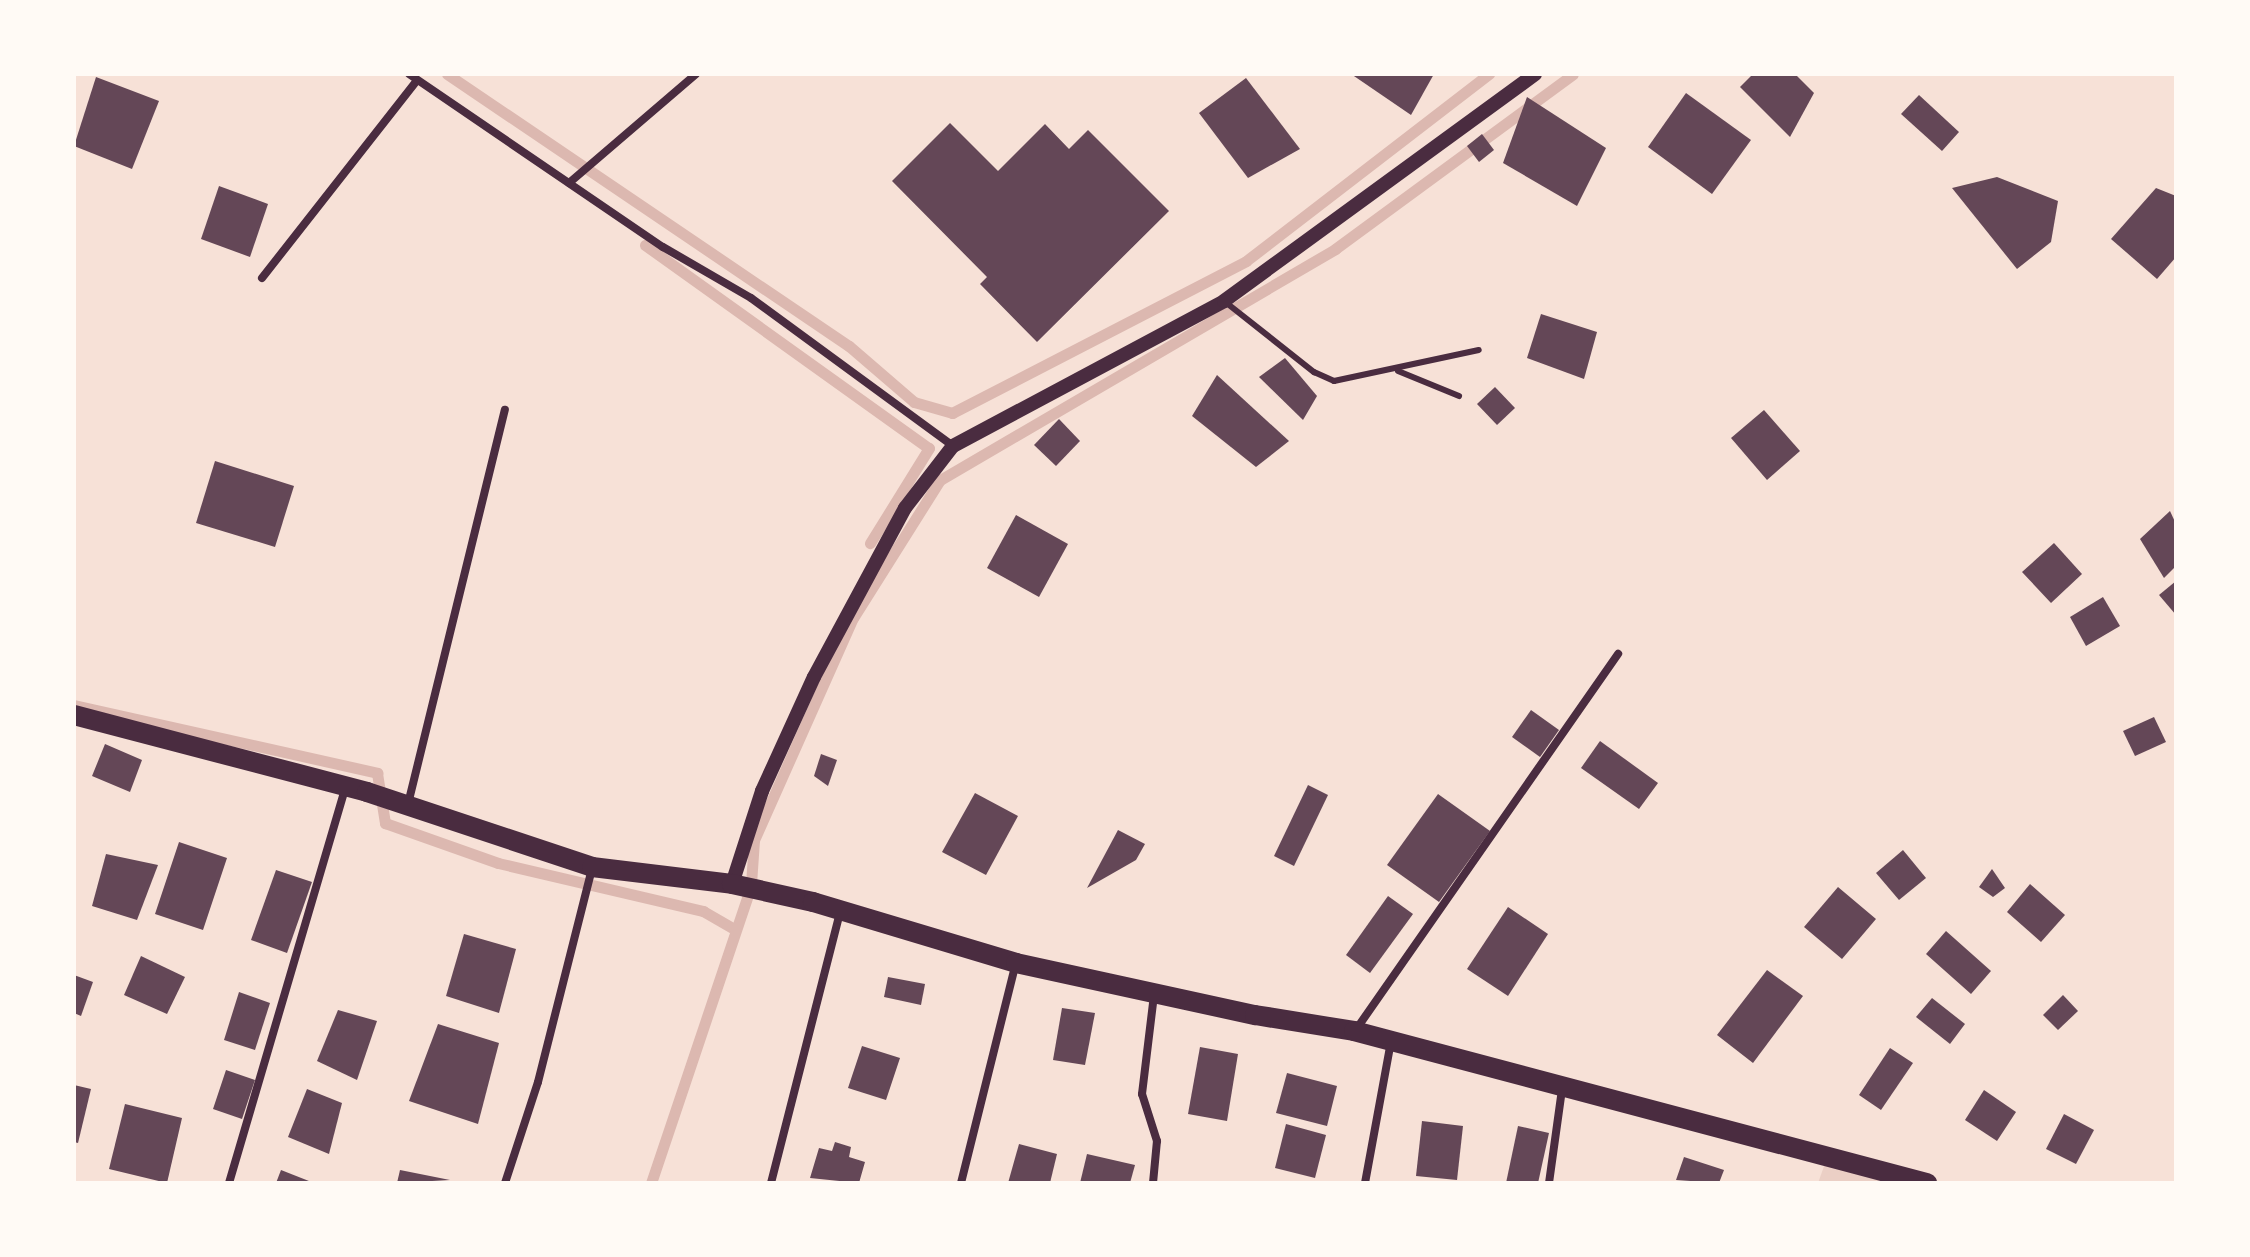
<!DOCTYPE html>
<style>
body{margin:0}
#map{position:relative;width:2250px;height:1257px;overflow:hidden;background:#f7e1d7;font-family:"Noto Sans",sans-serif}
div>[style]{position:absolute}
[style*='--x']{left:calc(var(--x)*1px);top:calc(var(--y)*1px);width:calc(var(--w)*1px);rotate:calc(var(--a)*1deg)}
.green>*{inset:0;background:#ebcfc5}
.stream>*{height:11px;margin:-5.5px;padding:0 5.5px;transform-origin:5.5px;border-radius:5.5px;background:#dcb8b0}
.building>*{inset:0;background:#644757}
.service>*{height:6px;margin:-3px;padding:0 3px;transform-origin:3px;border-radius:3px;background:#4a2c40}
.minor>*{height:8px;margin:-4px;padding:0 4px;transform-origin:4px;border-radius:4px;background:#4a2c40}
.tertiary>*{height:14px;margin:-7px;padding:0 7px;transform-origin:7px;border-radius:7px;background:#4a2c40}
.primary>*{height:20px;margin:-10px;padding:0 10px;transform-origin:10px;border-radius:10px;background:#4a2c40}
span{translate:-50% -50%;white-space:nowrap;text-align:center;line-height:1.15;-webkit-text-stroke:8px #fffaf5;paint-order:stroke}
.frame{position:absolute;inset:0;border:76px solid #fffaf5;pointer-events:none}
</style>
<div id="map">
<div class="green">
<i style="clip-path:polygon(1827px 1158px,1927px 1183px,1818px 1183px)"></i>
</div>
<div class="stream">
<i style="--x:447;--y:74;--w:485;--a:34.1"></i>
<i style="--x:849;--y:346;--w:86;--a:40.7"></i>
<i style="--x:914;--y:402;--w:40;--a:16"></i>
<i style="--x:952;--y:413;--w:331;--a:-27.3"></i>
<i style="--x:1246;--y:261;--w:307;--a:-37.6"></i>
<i style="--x:645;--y:245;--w:349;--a:35.6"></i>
<i style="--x:929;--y:448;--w:112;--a:121.8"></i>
<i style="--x:74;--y:705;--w:311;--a:12.6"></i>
<i style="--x:377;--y:773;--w:51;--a:80.9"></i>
<i style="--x:385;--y:823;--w:120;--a:19.5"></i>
<i style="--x:498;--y:863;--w:211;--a:13.2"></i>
<i style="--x:703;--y:911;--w:36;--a:30"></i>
<i style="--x:751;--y:884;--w:44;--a:-86.1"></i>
<i style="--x:754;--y:840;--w:243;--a:-66"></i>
<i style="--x:853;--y:618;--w:163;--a:-57.8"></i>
<i style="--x:940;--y:480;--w:458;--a:-30.3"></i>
<i style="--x:1335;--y:249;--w:295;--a:-36.3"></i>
<i style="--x:651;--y:1183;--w:305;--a:-71.4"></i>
</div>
<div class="building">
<i style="clip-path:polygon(1351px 74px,1434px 74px,1411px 115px)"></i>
<i style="clip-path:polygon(1753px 74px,1795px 74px,1814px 93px,1790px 137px,1740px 87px)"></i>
<i style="clip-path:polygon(96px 77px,159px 101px,132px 169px,74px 146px)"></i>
<i style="clip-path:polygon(1246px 78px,1300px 149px,1248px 178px,1199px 113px)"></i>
<i style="clip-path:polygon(1686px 93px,1751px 140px,1712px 194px,1648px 147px)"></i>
<i style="clip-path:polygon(1919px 95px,1959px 132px,1942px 151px,1901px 114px)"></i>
<i style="clip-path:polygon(1527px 97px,1606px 148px,1577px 206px,1503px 163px)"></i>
<i style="clip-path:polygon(950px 123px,998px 171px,1045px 124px,1069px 149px,1088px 130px,1169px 211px,1037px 342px,980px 284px,987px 277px,892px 181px)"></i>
<i style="clip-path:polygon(1482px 134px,1494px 150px,1479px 162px,1467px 146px)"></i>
<i style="clip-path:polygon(1997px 177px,2058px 201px,2051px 242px,2017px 269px,1952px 188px)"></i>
<i style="clip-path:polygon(219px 186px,268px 204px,250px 257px,201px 239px)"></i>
<i style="clip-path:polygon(2156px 188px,2176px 196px,2176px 257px,2157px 279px,2111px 239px)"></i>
<i style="clip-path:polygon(1541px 314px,1597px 332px,1584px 379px,1527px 358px)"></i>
<i style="clip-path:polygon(1285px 358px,1317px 396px,1303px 420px,1259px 377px)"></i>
<i style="clip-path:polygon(1217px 375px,1289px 441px,1256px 467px,1192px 416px)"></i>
<i style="clip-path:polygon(1495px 387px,1515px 408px,1497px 425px,1477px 404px)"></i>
<i style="clip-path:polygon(1764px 410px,1800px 451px,1767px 480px,1731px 438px)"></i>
<i style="clip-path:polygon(1059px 419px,1080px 441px,1056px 466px,1034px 445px)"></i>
<i style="clip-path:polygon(215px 461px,294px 486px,275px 547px,196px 523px)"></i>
<i style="clip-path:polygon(2170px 511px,2176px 524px,2176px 566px,2164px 578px,2140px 539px)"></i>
<i style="clip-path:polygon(1016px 515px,1068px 544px,1039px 597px,987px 568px)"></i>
<i style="clip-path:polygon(2054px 543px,2082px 574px,2051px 603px,2022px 572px)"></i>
<i style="clip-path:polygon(2176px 581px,2176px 615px,2159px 595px)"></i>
<i style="clip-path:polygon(2103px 597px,2120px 626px,2086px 646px,2070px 617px)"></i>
<i style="clip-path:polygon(1531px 710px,1559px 730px,1540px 757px,1512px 737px)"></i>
<i style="clip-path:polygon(2154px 717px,2166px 742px,2135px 756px,2123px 731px)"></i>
<i style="clip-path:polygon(1600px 741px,1658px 783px,1639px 809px,1581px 768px)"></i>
<i style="clip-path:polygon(105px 744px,142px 760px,130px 792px,92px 776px)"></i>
<i style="clip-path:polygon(821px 754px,837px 760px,828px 786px,814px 776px)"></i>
<i style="clip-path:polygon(1308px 785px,1328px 795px,1294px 866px,1274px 856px)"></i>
<i style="clip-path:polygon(975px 793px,1018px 816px,986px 875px,942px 852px)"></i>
<i style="clip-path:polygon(1438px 794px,1490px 831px,1439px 902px,1387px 865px)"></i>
<i style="clip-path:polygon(1118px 830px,1145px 844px,1136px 860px,1087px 888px)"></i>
<i style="clip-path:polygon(179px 842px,227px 858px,203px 930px,155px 914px)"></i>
<i style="clip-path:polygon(1903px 850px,1926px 878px,1899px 900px,1876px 873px)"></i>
<i style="clip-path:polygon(106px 854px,158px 865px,137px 920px,92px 906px)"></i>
<i style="clip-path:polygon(1992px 869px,2005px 888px,1993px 897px,1979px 887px)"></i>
<i style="clip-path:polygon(276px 870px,312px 882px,287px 953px,251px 940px)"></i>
<i style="clip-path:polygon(2030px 884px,2065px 915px,2041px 942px,2007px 912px)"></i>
<i style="clip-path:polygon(1838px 887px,1876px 919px,1842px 959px,1804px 927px)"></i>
<i style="clip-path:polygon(1388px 896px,1413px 914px,1370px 973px,1346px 955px)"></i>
<i style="clip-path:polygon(1508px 907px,1548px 934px,1508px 996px,1467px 969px)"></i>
<i style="clip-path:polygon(1946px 931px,1991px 971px,1971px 994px,1926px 954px)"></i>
<i style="clip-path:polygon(464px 934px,516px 949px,499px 1013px,446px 996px)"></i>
<i style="clip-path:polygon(141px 956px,185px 977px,167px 1014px,124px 995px)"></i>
<i style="clip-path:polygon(1767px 970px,1803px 996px,1753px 1063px,1717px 1035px)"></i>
<i style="clip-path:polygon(74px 975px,93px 982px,81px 1016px,74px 1013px)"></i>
<i style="clip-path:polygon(888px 977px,925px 984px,921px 1005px,884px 997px)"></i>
<i style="clip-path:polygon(239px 992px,270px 1003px,255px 1050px,224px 1040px)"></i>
<i style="clip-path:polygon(2063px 995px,2078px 1011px,2058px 1030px,2043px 1015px)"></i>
<i style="clip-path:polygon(1932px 998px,1965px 1024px,1950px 1044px,1916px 1017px)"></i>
<i style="clip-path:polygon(1062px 1008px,1095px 1013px,1085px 1065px,1053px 1060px)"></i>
<i style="clip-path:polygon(338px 1010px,377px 1021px,357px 1080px,317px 1061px)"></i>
<i style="clip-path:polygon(438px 1024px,499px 1043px,478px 1124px,409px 1101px)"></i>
<i style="clip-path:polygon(862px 1046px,900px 1058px,886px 1100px,848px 1088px)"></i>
<i style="clip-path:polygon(1200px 1047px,1238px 1054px,1227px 1121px,1188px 1114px)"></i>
<i style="clip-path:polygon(1890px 1048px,1913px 1063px,1881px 1110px,1859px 1095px)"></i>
<i style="clip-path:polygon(226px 1070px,255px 1080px,242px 1119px,213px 1109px)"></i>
<i style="clip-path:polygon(1287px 1073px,1337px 1086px,1327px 1126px,1276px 1113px)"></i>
<i style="clip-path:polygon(74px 1085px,91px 1089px,78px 1143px,74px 1142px)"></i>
<i style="clip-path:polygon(307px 1089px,342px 1103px,329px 1154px,288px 1137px)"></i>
<i style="clip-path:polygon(1984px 1090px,2016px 1112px,1997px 1141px,1965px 1120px)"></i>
<i style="clip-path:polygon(125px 1104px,182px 1118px,167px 1183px,109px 1169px)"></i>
<i style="clip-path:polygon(2064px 1114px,2094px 1130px,2076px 1164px,2046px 1149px)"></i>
<i style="clip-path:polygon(1422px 1121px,1463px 1126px,1457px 1180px,1416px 1176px)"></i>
<i style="clip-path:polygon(1286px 1124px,1326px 1135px,1315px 1178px,1275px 1168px)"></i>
<i style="clip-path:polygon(1518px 1126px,1549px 1133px,1538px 1183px,1506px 1183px)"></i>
<i style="clip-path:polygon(835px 1142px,851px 1147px,849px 1157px,865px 1162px,859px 1183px,810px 1178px,819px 1148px,832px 1151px)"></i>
<i style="clip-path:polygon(1019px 1144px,1057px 1154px,1050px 1183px,1008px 1183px)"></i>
<i style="clip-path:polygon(1087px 1154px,1135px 1165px,1130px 1183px,1080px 1183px)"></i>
<i style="clip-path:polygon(1684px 1157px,1724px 1170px,1719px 1183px,1676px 1180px)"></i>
<i style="clip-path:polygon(281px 1170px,314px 1183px,276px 1183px)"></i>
<i style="clip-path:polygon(400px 1170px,450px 1180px,397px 1183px)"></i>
</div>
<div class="service">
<i style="--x:1224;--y:301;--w:115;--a:38.3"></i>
<i style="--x:1314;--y:372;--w:22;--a:24"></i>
<i style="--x:1334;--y:381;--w:148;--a:-12.1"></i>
<i style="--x:1398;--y:371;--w:66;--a:22.3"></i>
</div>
<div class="minor">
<i style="--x:409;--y:74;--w:307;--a:34.3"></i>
<i style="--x:663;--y:247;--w:102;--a:30.1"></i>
<i style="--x:751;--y:298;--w:250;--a:36.2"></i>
<i style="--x:569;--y:183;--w:167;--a:-40.6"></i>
<i style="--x:262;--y:278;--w:251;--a:-51.9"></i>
<i style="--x:408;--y:804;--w:406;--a:-76.2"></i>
<i style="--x:1355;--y:1031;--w:460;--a:-55.1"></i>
<i style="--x:229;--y:1183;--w:412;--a:-73.6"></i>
<i style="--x:505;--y:1183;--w:106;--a:-71.9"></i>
<i style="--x:538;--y:1082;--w:221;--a:-75.8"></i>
<i style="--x:771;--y:1183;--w:279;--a:-75.7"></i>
<i style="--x:961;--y:1183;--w:227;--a:-76"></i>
<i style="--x:1153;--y:1183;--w:42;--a:-84.6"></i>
<i style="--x:1157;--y:1141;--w:49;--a:-107.7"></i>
<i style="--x:1142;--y:1094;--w:100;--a:-83.1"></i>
<i style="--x:1365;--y:1183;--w:143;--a:-79.6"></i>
<i style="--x:1549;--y:1183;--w:95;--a:-82.1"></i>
</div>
<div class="tertiary">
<i style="--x:732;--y:884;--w:98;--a:-72.1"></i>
<i style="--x:762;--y:791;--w:125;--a:-65.5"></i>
<i style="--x:814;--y:677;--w:192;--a:-61.7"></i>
<i style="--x:905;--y:508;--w:78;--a:-52.3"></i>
<i style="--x:953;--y:446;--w:307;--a:-28.1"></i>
<i style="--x:1224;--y:301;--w:385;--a:-36.1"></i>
</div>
<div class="primary">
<i style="--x:74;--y:715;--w:303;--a:14.7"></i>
<i style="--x:367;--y:792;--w:237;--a:18.4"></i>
<i style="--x:592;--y:867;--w:141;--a:6.9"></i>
<i style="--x:732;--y:884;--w:83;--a:12.5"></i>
<i style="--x:813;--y:902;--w:212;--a:16.7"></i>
<i style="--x:1016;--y:963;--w:245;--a:12.3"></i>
<i style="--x:1255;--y:1015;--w:100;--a:9.2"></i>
<i style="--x:1354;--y:1031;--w:593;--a:14.86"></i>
</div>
<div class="frame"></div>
</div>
